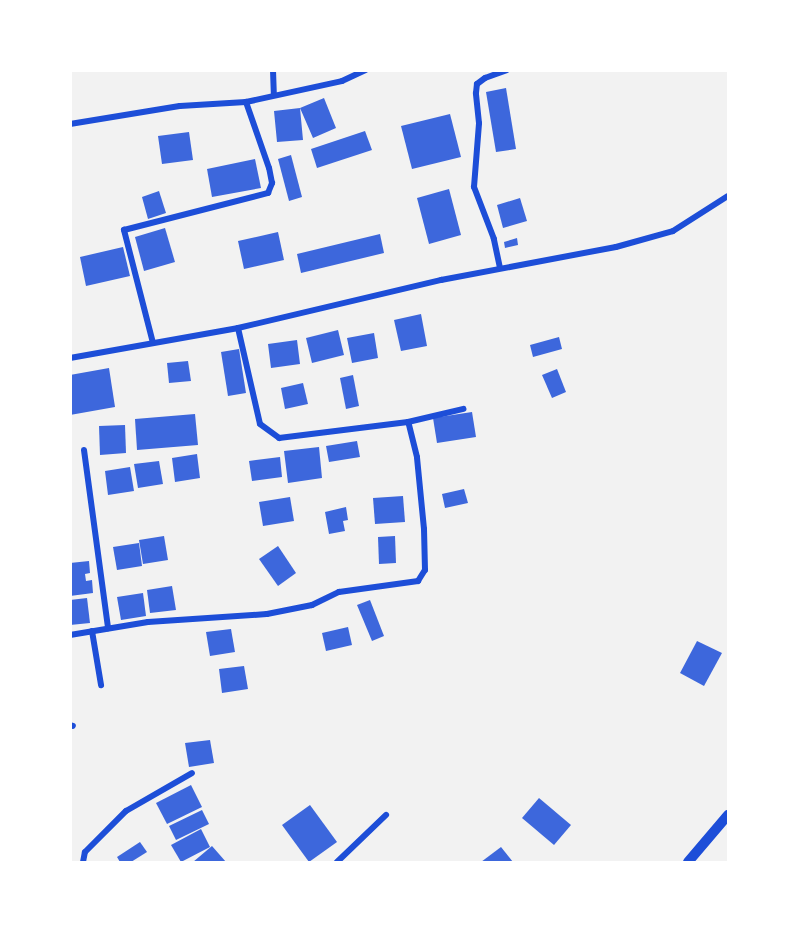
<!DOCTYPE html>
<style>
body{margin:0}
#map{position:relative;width:799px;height:933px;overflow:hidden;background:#f2f2f2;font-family:"Nunito Sans",sans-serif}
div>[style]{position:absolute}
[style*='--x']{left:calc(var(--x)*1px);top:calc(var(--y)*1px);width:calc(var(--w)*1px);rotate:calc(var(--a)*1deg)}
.building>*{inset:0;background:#3d67dc}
.minor>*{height:6px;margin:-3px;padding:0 3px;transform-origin:3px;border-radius:3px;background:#1d4ed8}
.trunk>*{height:10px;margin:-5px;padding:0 5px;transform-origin:5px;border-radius:5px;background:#1d4ed8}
span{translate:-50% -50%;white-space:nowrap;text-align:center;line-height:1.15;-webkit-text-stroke:4.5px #fff;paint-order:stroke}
.frame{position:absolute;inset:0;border:72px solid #fff;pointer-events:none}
</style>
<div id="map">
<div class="building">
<i style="clip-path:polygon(506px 88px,516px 149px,496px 152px,486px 92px)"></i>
<i style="clip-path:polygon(324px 98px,336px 128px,313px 138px,300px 108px,303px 140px,277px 142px,274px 111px,300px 108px)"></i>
<i style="clip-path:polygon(450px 114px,461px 157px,412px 169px,401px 126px)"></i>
<i style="clip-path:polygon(365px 131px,372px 150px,317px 168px,311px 149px)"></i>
<i style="clip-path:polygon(189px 132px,193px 160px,162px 164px,158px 136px)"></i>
<i style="clip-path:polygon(291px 155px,302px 197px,289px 201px,278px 159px)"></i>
<i style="clip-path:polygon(255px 159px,261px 188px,212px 197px,207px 169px)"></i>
<i style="clip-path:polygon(449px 189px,461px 235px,429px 244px,417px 198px)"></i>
<i style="clip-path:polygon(159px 191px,166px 213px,148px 219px,142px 197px)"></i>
<i style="clip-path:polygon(520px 198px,527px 221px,503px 228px,497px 205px)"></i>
<i style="clip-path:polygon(165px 228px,175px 262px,144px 271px,135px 237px)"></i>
<i style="clip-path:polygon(278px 232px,284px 260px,244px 269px,238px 241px)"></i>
<i style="clip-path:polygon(380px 234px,384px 253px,301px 273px,297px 254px)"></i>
<i style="clip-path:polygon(517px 238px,518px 245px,505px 248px,504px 242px)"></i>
<i style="clip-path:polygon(123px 247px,130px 276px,86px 286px,80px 257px)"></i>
<i style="clip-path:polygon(421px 314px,427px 346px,401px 351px,394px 320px)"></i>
<i style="clip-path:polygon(338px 330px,344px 355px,312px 363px,306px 338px)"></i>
<i style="clip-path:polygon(374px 333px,378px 358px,352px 363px,347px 338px)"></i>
<i style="clip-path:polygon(559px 337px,562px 349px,533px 357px,530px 345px)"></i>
<i style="clip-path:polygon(297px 340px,300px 364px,271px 368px,268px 344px)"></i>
<i style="clip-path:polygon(239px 349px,246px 393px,228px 396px,221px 352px)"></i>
<i style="clip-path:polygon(188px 361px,191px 381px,169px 383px,167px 363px)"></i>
<i style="clip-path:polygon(109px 368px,115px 407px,70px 415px,70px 375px)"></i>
<i style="clip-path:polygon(557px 369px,566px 392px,552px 398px,542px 375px)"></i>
<i style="clip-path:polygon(353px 375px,359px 406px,346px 409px,340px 378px)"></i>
<i style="clip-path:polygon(303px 383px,308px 404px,285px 409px,281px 388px)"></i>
<i style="clip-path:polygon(472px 412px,476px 437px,437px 443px,433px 418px)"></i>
<i style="clip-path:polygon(195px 414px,198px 445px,137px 450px,135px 419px)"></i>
<i style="clip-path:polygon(125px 425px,126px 453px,100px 455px,99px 426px)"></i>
<i style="clip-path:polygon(357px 441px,360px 457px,329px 462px,326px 446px)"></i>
<i style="clip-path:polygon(319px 447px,322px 478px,288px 483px,284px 451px)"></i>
<i style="clip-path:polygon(197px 454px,200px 478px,175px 482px,172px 458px)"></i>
<i style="clip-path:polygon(280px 457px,282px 477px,252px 481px,249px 461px)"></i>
<i style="clip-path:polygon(159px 461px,163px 484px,138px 488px,134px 464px)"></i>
<i style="clip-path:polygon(130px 467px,134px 491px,108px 495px,105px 471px)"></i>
<i style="clip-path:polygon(464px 489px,468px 503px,445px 508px,442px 494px)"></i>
<i style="clip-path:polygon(403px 496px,405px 522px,375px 524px,373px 498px)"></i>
<i style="clip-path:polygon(290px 497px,294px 521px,263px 526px,259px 502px)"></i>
<i style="clip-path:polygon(346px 507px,348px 520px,343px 521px,345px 531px,329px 534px,325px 512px)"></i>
<i style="clip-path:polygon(164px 536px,168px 560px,143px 564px,139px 540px)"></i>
<i style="clip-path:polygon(395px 536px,396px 563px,379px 564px,378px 537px)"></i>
<i style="clip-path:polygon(139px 543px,142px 566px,117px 570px,113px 547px)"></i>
<i style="clip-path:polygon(278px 546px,296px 573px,278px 586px,259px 559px)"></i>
<i style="clip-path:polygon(89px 561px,90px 573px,85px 574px,86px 581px,92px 580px,93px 593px,70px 596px,70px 563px)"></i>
<i style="clip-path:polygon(172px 586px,176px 610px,150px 613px,147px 590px)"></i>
<i style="clip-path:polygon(143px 593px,146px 616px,121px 620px,117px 597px)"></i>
<i style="clip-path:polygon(87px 598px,90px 623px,70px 625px,70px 600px)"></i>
<i style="clip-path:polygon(370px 600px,384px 636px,372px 641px,357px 605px)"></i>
<i style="clip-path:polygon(348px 627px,352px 645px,326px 651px,322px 633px)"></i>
<i style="clip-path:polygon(231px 629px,235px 652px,210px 656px,206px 632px)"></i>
<i style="clip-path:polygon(697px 641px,722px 653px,704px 686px,680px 673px)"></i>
<i style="clip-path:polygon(244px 666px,248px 689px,222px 693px,219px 669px)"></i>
<i style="clip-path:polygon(210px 740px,214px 763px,189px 767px,185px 743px)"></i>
<i style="clip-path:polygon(191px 785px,202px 807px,167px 824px,156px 803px)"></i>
<i style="clip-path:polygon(539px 798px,571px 825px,554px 845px,522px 818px)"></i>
<i style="clip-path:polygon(310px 805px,337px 842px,309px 862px,282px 825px)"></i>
<i style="clip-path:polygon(202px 810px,209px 824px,176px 840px,169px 826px)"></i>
<i style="clip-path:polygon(201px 829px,210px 847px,181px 862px,171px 845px)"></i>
<i style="clip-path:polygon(140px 842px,147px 852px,131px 862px,120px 862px,117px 857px)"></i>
<i style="clip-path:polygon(212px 846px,226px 862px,193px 862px)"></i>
<i style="clip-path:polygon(501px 847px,513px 862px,481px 862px)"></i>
</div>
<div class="minor">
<i style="--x:273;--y:70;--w:24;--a:88"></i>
<i style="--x:70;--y:124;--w:111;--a:-9.3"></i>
<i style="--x:180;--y:106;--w:66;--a:-3.5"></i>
<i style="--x:246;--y:102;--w:98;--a:-12.3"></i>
<i style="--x:342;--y:81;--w:26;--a:-25"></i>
<i style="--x:500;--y:268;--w:30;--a:-102"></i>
<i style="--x:494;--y:239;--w:56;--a:-111"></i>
<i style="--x:474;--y:187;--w:64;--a:-85.5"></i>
<i style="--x:479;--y:123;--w:30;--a:-96"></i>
<i style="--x:476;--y:93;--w:9;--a:-84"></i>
<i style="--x:477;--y:84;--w:10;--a:-37"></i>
<i style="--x:485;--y:78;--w:23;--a:-20"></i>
<i style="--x:238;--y:328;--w:98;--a:77.1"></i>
<i style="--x:260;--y:424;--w:24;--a:36"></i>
<i style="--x:279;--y:438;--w:130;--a:-7.1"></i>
<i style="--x:408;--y:422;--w:57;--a:-13.3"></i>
<i style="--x:153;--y:343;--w:117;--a:-104.4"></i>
<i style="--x:124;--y:230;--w:149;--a:-14.4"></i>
<i style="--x:268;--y:193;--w:11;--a:-68"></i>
<i style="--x:272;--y:183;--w:15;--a:-101"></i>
<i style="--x:269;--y:168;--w:70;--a:-109.2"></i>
<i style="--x:70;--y:358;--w:171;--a:-10.1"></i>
<i style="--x:238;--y:328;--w:209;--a:-13.3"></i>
<i style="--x:441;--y:280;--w:178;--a:-10.7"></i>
<i style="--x:616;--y:247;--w:59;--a:-15.7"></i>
<i style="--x:673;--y:231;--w:65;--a:-32.5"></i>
<i style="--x:84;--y:450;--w:180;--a:82.3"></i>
<i style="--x:92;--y:631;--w:55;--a:80.5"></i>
<i style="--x:70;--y:635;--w:79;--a:-9.5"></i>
<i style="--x:148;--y:622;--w:119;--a:-3.8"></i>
<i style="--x:267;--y:614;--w:46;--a:-11.3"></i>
<i style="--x:312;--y:605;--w:30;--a:-26"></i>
<i style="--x:339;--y:592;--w:80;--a:-7.9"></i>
<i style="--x:418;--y:581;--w:13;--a:-58"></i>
<i style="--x:425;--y:570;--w:41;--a:-91.4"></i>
<i style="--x:424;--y:529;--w:72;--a:-95.6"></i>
<i style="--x:417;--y:457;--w:36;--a:-104"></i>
<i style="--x:70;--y:725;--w:3;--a:18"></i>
<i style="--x:83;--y:862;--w:10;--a:-79"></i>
<i style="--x:85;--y:852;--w:58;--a:-45"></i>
<i style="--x:126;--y:811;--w:76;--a:-29.9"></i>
<i style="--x:337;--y:862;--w:68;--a:-43.8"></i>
</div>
<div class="trunk">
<i style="--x:688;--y:862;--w:62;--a:-49.6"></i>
</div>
<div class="frame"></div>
</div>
